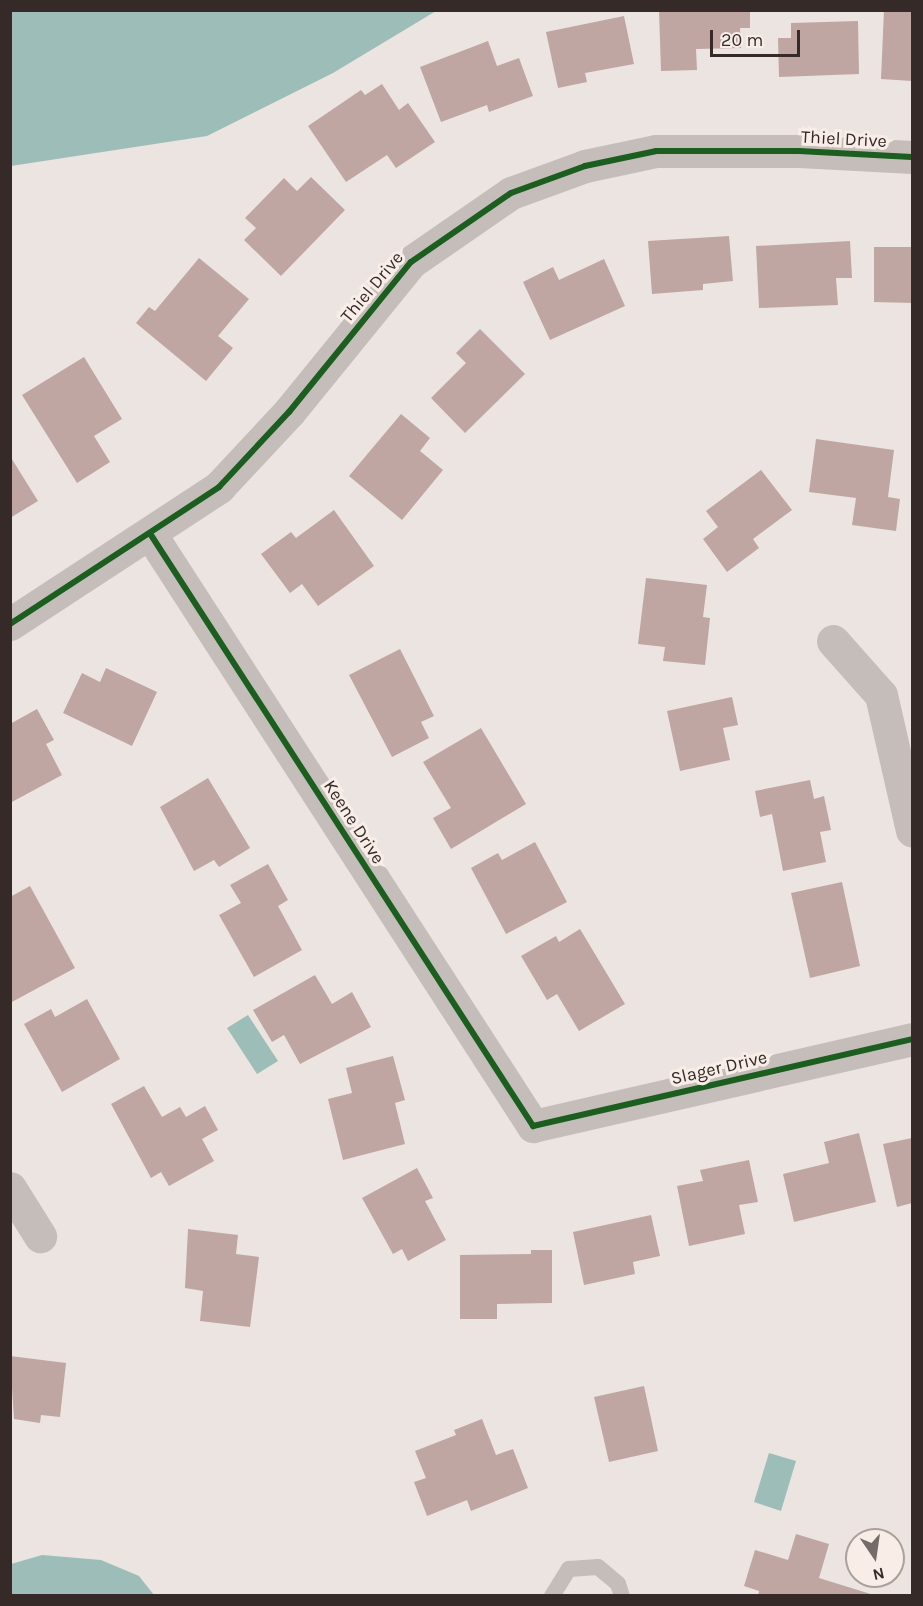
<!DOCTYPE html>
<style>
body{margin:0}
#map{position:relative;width:923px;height:1606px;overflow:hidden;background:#ece4e0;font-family:Karla,sans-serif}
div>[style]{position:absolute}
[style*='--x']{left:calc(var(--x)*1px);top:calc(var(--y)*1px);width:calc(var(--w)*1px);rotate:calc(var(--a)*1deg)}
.water>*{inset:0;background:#9dbeb8}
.building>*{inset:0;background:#bfa6a2}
.lane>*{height:16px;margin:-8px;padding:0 8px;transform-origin:8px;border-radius:8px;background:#c5bdb9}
.street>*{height:33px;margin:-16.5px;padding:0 16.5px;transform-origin:16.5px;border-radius:16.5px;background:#c5bdb9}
.cycleway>*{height:6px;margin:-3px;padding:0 3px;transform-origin:3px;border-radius:3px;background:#1b5e20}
span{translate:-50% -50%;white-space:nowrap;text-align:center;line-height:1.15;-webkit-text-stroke:6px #f9eee7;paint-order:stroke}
.street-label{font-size:18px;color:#352a28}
.frame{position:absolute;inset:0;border:12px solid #352a28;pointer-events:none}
.north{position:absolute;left:845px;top:1528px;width:60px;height:60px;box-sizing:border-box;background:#f9eee7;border:2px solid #aba09b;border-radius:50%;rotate:167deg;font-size:16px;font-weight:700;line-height:24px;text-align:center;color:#352a28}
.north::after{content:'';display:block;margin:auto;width:21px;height:27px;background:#756b68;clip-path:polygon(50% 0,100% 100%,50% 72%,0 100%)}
.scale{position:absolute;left:710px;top:30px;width:90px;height:27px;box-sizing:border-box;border:3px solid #352a28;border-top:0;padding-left:8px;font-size:18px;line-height:21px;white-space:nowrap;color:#352a28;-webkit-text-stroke:4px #f9eee7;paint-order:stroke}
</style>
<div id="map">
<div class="water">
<i style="clip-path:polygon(10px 11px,11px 10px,436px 11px,333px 73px,207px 136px,11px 166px)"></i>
<i style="clip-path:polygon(248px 1015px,278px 1061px,257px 1074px,227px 1028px)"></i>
<i style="clip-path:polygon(769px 1453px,796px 1461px,781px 1511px,754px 1502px)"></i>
<i style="clip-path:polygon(42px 1555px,101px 1560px,139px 1576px,154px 1595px,11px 1595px,11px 1564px)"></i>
</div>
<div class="building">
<i style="clip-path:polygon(659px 10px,750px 10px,750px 28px,740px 28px,741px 48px,696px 49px,697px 70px,661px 71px)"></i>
<i style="clip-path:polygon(884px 10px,912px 10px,912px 81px,881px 79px)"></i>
<i style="clip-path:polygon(624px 16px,634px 64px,585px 73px,587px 82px,558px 88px,546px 32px)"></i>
<i style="clip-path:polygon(858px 21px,859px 74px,779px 77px,778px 38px,791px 38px,791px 23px)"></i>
<i style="clip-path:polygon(488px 41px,497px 66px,519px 58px,533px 96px,489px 112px,487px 105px,441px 122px,420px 67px)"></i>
<i style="clip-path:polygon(382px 84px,399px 110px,408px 103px,435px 142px,396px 168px,387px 155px,346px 182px,308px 126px,361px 90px,365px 95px)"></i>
<i style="clip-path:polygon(311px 177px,345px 210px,281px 276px,244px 240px,256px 228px,245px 218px,284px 178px,297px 191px)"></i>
<i style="clip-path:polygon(729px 236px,733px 281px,703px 284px,703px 290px,652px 294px,648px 241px)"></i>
<i style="clip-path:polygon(850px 241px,852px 278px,836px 278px,838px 305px,759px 308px,756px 246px)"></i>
<i style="clip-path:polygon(874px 247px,912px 247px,912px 303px,874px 302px)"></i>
<i style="clip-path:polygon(199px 258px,249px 299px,218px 336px,233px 348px,206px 381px,136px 323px,149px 307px,155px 311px)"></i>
<i style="clip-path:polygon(604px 259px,625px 306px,550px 340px,523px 282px,553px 267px,559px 280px)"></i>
<i style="clip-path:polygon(480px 329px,525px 374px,465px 433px,431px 398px,466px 363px,456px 353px)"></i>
<i style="clip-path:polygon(84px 357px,122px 419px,94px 436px,110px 462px,77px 483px,22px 395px)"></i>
<i style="clip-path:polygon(401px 414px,430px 438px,420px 451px,443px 470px,402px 520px,349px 476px)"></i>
<i style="clip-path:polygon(816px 439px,894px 450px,888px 497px,900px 499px,896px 531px,852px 525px,856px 498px,809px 492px)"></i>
<i style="clip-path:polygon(10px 456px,38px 501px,10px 518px)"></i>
<i style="clip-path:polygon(761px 470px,792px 510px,753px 539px,759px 548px,727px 572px,703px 539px,718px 527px,706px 511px)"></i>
<i style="clip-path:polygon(334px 510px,374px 566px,318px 606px,302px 584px,290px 593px,261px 554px,291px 532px,296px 538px)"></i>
<i style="clip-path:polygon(646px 578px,707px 585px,703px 617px,710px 618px,705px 665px,663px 661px,665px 647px,638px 644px)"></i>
<i style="clip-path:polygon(400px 649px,434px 716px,421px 722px,429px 738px,392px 757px,349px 675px)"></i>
<i style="clip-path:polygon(106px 668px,157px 692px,132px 746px,63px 713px,82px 673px,100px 682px)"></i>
<i style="clip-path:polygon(732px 697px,738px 725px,723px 728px,730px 760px,680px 771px,667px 711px)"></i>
<i style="clip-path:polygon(37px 709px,54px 740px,46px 744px,62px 775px,10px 803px,10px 724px)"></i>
<i style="clip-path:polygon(481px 728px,526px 804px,451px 849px,433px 818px,451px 808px,423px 762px)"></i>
<i style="clip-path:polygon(208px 778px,250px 848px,219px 867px,214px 860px,194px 871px,160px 807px)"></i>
<i style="clip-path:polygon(810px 780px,814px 799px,824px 796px,831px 830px,820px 832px,826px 862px,783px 871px,772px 814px,760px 817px,755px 791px)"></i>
<i style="clip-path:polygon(535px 842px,567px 902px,506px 934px,471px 868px,498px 853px,502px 860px)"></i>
<i style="clip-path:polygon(268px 864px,288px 900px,278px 906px,302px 950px,254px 977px,219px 915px,241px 903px,230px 885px)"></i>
<i style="clip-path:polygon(842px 882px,860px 966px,810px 978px,791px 893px)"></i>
<i style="clip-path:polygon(30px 886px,75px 968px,10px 1003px,10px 897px)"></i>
<i style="clip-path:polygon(580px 929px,625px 1004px,579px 1031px,557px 994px,547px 1000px,521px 956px,556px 936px,559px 942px)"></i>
<i style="clip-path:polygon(315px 975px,332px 1004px,352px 992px,371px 1027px,300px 1064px,284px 1035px,272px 1042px,253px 1010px)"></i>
<i style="clip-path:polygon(87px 999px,120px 1059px,62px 1092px,24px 1024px,51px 1009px,55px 1017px)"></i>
<i style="clip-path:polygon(393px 1056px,405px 1100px,395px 1103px,405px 1144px,343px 1160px,328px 1099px,352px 1093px,346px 1068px)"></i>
<i style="clip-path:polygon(144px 1086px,162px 1117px,180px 1107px,186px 1117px,205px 1106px,218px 1130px,202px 1139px,214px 1161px,169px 1186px,161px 1172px,151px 1178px,111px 1104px)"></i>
<i style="clip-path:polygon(859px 1133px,876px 1202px,794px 1222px,783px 1174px,829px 1163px,824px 1142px)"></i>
<i style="clip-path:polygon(912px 1138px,912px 1203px,897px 1207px,883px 1144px)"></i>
<i style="clip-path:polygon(749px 1160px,758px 1202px,739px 1205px,745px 1234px,689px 1246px,677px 1186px,703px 1181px,700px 1170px)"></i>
<i style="clip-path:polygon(417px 1168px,433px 1198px,425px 1201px,446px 1240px,408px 1261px,402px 1249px,393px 1254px,362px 1198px)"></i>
<i style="clip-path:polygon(651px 1215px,660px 1256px,633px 1262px,635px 1274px,584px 1285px,573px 1232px)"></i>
<i style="clip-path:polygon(188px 1229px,238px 1235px,236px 1254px,259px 1257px,250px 1327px,200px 1321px,203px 1291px,185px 1288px)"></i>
<i style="clip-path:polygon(531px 1250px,552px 1250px,552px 1303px,497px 1304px,497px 1319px,460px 1319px,460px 1255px,531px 1254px)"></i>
<i style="clip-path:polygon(10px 1356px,66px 1363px,60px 1417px,41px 1415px,40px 1423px,14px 1419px)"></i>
<i style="clip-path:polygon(644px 1386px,658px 1451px,609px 1462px,594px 1397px)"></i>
<i style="clip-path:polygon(482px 1419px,496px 1455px,513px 1449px,528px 1488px,471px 1511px,467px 1500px,427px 1516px,414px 1482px,426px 1478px,415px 1451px,456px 1435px,454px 1430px)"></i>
<i style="clip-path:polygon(796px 1534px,829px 1544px,819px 1578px,877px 1596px,758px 1596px,759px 1591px,744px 1586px,755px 1550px,788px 1560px)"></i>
</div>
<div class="lane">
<i style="--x:552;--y:1596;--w:32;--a:-58"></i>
<i style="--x:569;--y:1569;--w:29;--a:-4"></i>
<i style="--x:598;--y:1567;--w:26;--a:40"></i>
<i style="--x:618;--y:1584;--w:13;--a:72"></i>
</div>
<div class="street">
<i style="--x:151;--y:535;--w:704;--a:57.12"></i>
<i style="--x:533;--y:1126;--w:389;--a:-12.9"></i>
<i style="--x:10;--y:624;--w:250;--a:-33.2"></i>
<i style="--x:219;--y:487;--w:103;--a:-47"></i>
<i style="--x:289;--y:412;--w:193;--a:-50.9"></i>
<i style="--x:411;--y:262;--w:121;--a:-34.6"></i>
<i style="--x:511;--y:193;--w:79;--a:-20"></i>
<i style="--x:585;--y:166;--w:73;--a:-11.9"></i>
<i style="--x:656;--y:151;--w:143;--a:0"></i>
<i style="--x:799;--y:151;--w:113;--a:3"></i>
<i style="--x:833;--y:641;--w:72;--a:48.4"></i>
<i style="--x:881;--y:695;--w:139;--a:77.1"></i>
<i style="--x:10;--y:1188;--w:57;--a:58"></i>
</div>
<div class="cycleway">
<i style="--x:151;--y:535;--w:704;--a:57.12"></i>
<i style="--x:533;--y:1126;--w:389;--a:-12.9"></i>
<i style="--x:10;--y:624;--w:250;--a:-33.2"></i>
<i style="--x:219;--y:487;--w:103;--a:-47"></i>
<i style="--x:289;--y:412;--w:193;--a:-50.9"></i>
<i style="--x:411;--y:262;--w:121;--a:-34.6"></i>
<i style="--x:511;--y:193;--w:79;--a:-20"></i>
<i style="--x:585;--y:166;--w:73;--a:-11.9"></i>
<i style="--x:656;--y:151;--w:143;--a:0"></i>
<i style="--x:799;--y:151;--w:113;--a:3"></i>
</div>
<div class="street-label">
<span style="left:844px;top:139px;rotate:3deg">Thiel Drive</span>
<span style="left:372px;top:287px;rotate:-50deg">Thiel Drive</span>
<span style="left:354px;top:822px;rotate:57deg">Keene Drive</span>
<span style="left:719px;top:1068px;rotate:-13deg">Slager Drive</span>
</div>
<div class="frame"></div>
<div class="north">N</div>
<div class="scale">20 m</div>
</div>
